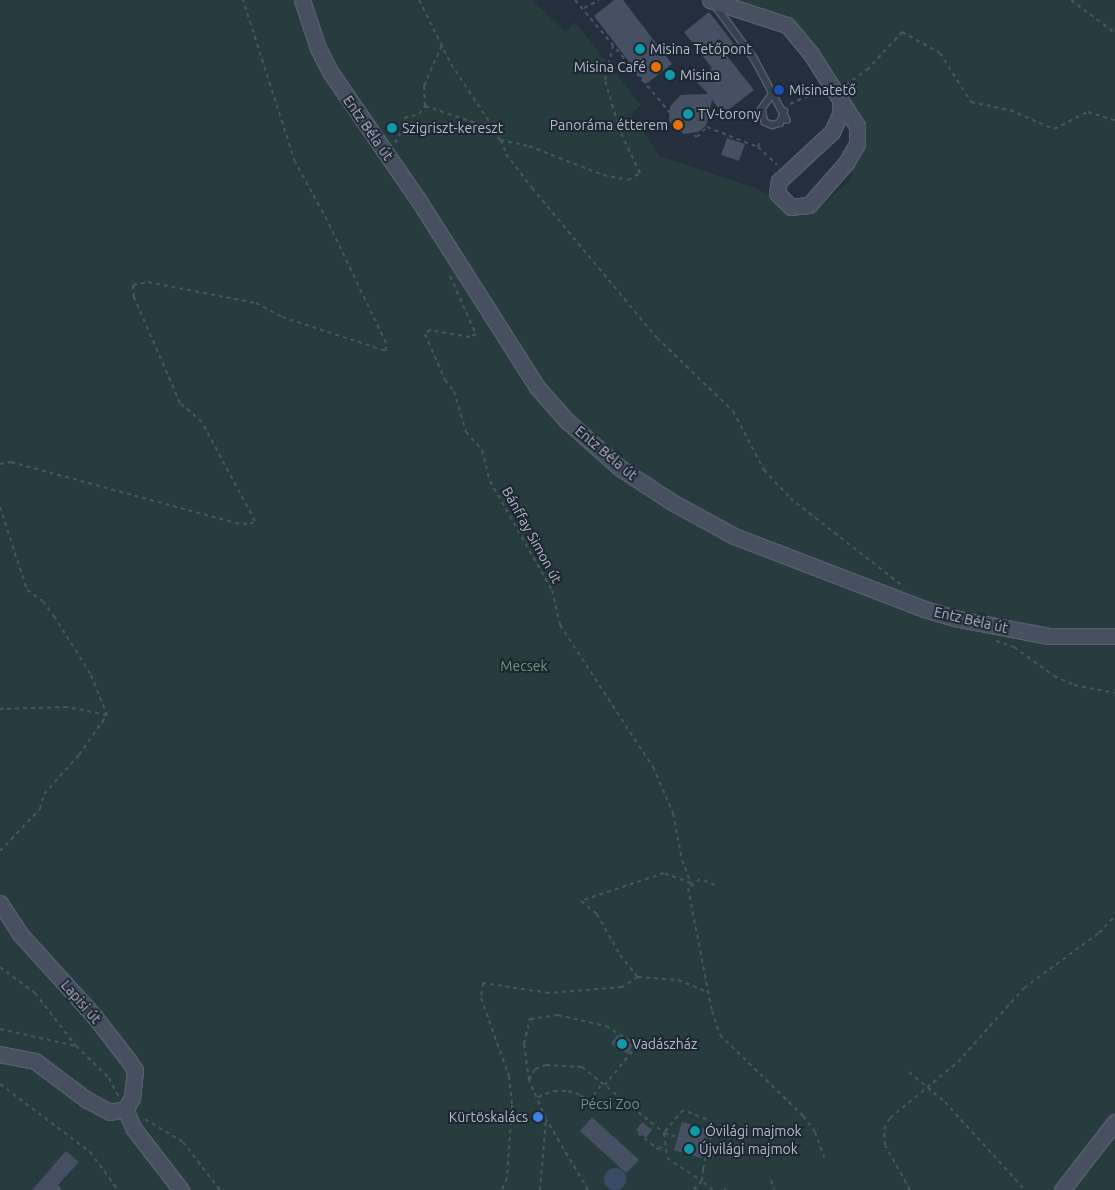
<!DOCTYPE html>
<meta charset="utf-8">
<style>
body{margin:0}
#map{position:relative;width:1115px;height:1190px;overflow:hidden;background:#242f3e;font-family:Ubuntu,sans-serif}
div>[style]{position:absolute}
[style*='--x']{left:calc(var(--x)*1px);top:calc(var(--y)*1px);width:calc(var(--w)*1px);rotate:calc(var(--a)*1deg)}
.green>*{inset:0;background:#263c3f}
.water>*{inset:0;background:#394c67}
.round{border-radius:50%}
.building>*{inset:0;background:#455162}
.path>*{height:2px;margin-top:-1px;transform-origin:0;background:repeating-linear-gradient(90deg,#44595c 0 4px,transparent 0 8px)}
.roads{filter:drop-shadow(1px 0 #565f6c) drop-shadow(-1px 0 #565f6c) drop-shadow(0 1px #565f6c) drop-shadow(0 -1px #565f6c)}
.lane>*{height:5.5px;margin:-2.75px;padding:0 2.75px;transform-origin:2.75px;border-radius:2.75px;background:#38414e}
.secondary>*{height:15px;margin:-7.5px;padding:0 7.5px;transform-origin:7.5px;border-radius:7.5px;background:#465061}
.dots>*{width:14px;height:14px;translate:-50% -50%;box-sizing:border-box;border:2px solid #1d2633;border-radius:50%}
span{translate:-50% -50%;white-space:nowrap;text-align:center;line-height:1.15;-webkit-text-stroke:4px #1d2633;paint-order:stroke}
.poi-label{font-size:14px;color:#b4bcc9}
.left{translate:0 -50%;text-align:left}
.right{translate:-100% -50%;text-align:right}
.street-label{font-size:14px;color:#b4bcc9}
.park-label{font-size:14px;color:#6b9a76}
</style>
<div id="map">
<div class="green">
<i style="clip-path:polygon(0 0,532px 0,566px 32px,575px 22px,641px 105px,631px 114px,660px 156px,758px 189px,792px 211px,801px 212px,824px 202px,850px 181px,862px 136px,798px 36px,708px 0,1115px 0,1115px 1190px,0 1190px)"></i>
</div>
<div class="water">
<i class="round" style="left:604px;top:1168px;width:22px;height:22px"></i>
</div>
<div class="building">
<i style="clip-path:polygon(614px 0,623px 0,672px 64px,646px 84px,594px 16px)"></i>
<i style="clip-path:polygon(709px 12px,734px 44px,724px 52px,754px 90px,723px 114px,712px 100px,706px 126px,698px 132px,684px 134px,669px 121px,670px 106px,681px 95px,708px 94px,696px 81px,712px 68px,684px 32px)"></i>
<i style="clip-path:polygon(727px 138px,745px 144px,739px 161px,721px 155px)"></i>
<i style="clip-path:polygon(617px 1035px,633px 1045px,628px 1054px,611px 1044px)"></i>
<i style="clip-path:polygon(592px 1117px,639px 1160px,626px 1173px,580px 1131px)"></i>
<i style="clip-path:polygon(642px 1122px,652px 1130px,646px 1138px,636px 1130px)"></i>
<i style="clip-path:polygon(682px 1122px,710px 1130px,701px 1158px,674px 1150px)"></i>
<i style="clip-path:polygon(66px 1151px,79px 1162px,58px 1185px,63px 1190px,32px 1190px)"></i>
</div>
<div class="path">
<i style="--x:419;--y:0;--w:72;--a:63.4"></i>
<i style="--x:451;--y:64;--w:71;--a:56.5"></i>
<i style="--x:575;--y:0;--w:165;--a:49.9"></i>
<i style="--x:681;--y:126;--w:19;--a:35"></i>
<i style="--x:697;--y:137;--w:14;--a:-45"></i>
<i style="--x:707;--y:127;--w:55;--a:21.4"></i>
<i style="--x:758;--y:147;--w:26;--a:43"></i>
<i style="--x:1071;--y:0;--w:55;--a:36.9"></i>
<i style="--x:584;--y:8;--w:17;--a:-28"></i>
<i style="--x:846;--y:85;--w:26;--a:-36"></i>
<i style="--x:867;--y:70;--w:52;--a:-47.4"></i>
<i style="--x:902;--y:32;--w:43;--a:28.9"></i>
<i style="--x:940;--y:53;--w:58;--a:57.7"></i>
<i style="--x:971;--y:102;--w:40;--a:12"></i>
<i style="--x:1010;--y:110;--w:48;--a:23.4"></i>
<i style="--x:1054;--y:129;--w:38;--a:-27"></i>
<i style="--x:1088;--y:112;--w:28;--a:17"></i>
<i style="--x:790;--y:104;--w:32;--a:-24"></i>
<i style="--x:425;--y:106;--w:20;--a:-93"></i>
<i style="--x:424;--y:86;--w:45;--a:-66.3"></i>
<i style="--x:501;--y:140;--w:15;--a:70"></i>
<i style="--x:506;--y:154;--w:43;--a:52.6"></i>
<i style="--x:532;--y:188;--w:195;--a:50.2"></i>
<i style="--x:657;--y:338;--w:105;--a:43.8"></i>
<i style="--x:733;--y:411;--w:67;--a:62.3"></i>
<i style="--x:764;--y:470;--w:38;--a:47"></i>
<i style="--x:790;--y:498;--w:145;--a:38"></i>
<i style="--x:395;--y:143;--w:21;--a:-61"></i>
<i style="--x:405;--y:125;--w:7;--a:-98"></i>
<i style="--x:404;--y:118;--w:16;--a:-15"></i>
<i style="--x:419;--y:114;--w:10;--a:-53"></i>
<i style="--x:425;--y:106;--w:60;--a:18.4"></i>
<i style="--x:482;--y:125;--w:8;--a:-14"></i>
<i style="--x:490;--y:123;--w:20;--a:60"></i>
<i style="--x:500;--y:140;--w:30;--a:12"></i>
<i style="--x:529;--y:146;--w:79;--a:21.4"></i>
<i style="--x:603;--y:175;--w:25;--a:11"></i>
<i style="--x:628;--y:180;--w:14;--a:-30"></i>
<i style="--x:640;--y:173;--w:47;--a:-115.5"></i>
<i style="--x:620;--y:131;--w:53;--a:-106.4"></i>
<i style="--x:605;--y:80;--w:37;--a:-77"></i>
<i style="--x:758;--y:147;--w:6;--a:-72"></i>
<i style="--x:450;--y:276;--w:64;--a:65.9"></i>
<i style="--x:476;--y:334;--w:7;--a:153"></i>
<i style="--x:470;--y:337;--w:41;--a:-170.1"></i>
<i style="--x:430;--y:330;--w:6;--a:141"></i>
<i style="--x:425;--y:334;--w:50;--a:66.5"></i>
<i style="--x:445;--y:380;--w:14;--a:51"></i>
<i style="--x:454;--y:391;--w:43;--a:73.7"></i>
<i style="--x:466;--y:432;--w:24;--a:48"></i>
<i style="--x:482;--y:450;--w:32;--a:76"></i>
<i style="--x:490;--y:481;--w:125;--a:60.4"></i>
<i style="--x:552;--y:590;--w:36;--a:77"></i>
<i style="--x:560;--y:625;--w:170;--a:56.8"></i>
<i style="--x:653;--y:767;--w:50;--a:66.5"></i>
<i style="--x:673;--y:813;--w:48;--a:79.2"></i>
<i style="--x:682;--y:860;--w:25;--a:69"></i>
<i style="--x:691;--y:883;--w:29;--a:-160"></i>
<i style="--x:664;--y:873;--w:88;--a:161.4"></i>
<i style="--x:581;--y:901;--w:21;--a:39"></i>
<i style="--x:597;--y:914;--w:47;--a:60.7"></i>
<i style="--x:620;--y:955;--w:28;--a:51"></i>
<i style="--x:638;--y:977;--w:19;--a:148"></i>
<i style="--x:622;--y:987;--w:73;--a:175.3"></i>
<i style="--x:549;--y:993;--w:67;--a:-171.4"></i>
<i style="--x:483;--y:983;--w:15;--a:98"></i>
<i style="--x:481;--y:998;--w:83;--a:70.3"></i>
<i style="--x:509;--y:1076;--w:29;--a:84"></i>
<i style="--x:512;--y:1105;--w:73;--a:93.9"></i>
<i style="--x:507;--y:1178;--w:13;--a:113"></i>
<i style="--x:0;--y:464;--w:11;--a:-10"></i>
<i style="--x:11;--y:462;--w:232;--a:15.2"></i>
<i style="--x:235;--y:523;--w:15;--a:4"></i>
<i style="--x:250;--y:524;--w:6;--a:-31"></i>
<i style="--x:255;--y:521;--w:112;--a:-118.2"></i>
<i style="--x:202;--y:422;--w:29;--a:-139"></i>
<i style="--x:180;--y:403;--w:116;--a:-113.5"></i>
<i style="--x:134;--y:297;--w:12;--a:-95"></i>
<i style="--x:133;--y:285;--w:15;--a:-11"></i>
<i style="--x:148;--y:282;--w:110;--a:11"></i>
<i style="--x:256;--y:303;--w:30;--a:28"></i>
<i style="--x:282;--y:317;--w:109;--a:18.1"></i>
<i style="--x:386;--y:351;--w:8;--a:-90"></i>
<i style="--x:386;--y:343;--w:136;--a:-115.6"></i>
<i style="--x:327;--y:220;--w:66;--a:-118.9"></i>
<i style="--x:295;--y:162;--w:170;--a:-107.8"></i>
<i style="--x:0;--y:507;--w:87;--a:72"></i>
<i style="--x:27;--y:590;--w:19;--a:35"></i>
<i style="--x:43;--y:601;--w:19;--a:54"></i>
<i style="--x:54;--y:616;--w:70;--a:57.9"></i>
<i style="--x:91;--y:675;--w:43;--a:68.2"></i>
<i style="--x:107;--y:715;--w:41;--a:-168.7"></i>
<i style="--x:67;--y:707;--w:67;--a:178.3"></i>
<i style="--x:996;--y:641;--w:19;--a:18"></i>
<i style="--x:1014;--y:647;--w:49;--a:35.9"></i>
<i style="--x:1054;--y:676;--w:22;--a:24"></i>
<i style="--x:1074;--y:685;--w:42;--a:11"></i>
<i style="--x:0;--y:851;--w:58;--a:-46.4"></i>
<i style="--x:40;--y:809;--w:16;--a:-75"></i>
<i style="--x:44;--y:794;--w:52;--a:-48.1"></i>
<i style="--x:79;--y:755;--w:49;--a:-55"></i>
<i style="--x:715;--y:885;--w:16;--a:-158"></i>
<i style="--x:700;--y:879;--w:15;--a:143"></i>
<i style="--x:688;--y:888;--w:125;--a:79"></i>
<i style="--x:712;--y:1011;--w:25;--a:72"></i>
<i style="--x:720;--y:1035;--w:116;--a:44.3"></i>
<i style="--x:803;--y:1116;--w:20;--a:53"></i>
<i style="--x:815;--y:1132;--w:27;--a:70"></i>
<i style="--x:0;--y:967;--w:44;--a:36.6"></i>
<i style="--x:35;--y:993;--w:67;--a:52.3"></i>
<i style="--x:76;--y:1046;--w:46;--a:44.1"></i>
<i style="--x:109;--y:1078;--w:20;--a:63"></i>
<i style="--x:638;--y:977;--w:40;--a:4.3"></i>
<i style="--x:678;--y:980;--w:32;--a:22"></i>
<i style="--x:0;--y:1029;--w:78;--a:12.6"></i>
<i style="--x:909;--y:1072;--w:47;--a:39.8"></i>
<i style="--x:945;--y:1102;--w:119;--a:47.7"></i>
<i style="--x:529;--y:1080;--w:36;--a:-98"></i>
<i style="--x:524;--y:1044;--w:26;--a:-77"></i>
<i style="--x:530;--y:1019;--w:28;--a:-8"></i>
<i style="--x:558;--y:1015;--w:49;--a:12.9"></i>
<i style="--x:606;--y:1026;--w:36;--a:32"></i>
<i style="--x:637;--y:1045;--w:51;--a:128.7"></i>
<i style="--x:0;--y:1084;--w:113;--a:37.1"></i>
<i style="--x:90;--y:1152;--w:47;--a:53.6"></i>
<i style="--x:538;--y:1097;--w:17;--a:-21"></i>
<i style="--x:554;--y:1091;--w:14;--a:0"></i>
<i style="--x:568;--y:1091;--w:13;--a:18"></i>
<i style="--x:580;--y:1095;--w:23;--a:40"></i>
<i style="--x:589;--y:1102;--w:24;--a:-55"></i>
<i style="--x:145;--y:1119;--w:44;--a:31.2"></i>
<i style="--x:183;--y:1142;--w:61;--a:52.4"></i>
<i style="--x:638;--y:1133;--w:26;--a:39"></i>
<i style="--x:658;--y:1149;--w:8;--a:-30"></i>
<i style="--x:771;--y:1180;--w:10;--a:73"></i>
<i style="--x:540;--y:1190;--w:71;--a:-85.2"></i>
<i style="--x:588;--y:1190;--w:82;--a:-120.6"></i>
<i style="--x:546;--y:1119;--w:43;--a:-113.6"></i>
<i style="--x:529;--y:1080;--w:13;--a:-61"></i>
<i style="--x:535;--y:1069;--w:12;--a:-20"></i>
<i style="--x:546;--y:1065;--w:36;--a:3"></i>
<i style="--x:582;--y:1067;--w:105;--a:38.8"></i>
<i style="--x:664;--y:1133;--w:25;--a:83"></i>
<i style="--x:667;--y:1158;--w:42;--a:33.3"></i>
<i style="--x:702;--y:1181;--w:13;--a:135"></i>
<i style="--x:713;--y:1190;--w:14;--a:-141"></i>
<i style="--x:702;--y:1181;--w:12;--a:-85"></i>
<i style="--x:703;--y:1169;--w:23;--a:-77"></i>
<i style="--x:708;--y:1147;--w:19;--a:-74"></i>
<i style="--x:713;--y:1129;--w:7;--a:-82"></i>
<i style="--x:714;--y:1122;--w:33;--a:-159"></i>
<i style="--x:683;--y:1110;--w:30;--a:130"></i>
<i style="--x:664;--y:1133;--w:46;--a:17.7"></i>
<i style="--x:708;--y:1147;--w:16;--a:55"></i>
<i style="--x:725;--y:1190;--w:2;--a:-90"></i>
<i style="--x:910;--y:1190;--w:51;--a:-119.1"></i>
<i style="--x:885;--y:1145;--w:16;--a:-94"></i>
<i style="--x:884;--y:1129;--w:13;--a:-61"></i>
<i style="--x:890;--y:1118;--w:88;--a:-39.5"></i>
<i style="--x:958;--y:1062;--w:99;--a:-48.3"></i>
<i style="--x:1024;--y:988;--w:93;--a:-36.3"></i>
<i style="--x:1099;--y:933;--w:23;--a:-47"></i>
</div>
<div class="roads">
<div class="lane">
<i style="--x:715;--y:5;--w:66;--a:53.7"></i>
<i style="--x:754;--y:58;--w:70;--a:62"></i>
<i style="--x:774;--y:92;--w:21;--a:125"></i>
<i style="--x:762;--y:109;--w:13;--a:77"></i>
<i style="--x:765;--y:122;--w:8;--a:23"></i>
<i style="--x:772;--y:125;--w:8;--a:-14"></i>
<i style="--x:780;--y:123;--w:12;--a:-70"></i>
</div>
<div class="secondary">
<i style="--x:302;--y:0;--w:51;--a:71.6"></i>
<i style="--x:318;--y:48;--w:28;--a:63"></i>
<i style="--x:331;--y:73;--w:155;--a:55.5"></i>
<i style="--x:419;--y:201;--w:220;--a:57.6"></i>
<i style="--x:537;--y:387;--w:44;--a:48.7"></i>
<i style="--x:566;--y:420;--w:72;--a:41.6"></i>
<i style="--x:620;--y:468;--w:62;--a:33.2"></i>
<i style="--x:672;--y:502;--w:71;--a:28.7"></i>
<i style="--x:734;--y:536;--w:204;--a:21"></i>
<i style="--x:924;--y:609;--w:36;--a:16"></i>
<i style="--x:959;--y:619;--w:92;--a:10.7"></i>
<i style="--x:1049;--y:636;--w:66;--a:0"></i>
<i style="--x:710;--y:0;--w:81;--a:18"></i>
<i style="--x:787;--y:25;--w:38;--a:50"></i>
<i style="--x:811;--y:54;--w:85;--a:57.4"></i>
<i style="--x:857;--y:126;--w:18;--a:90"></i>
<i style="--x:857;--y:144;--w:22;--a:120"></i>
<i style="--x:846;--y:163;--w:56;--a:131.4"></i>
<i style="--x:809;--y:205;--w:18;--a:174"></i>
<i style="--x:791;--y:207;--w:20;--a:-135"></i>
<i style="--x:777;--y:193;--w:12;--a:-81"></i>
<i style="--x:779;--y:181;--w:72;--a:-42.8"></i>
<i style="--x:832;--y:132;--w:22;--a:-66"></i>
<i style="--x:841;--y:112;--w:11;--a:-95"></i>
<i style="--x:0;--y:903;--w:38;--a:57"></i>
<i style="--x:21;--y:935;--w:110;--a:47.9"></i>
<i style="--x:95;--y:1017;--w:56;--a:52.3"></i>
<i style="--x:129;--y:1061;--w:11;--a:56"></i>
<i style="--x:135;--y:1070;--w:28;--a:96"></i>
<i style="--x:132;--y:1098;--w:13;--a:122"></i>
<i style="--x:125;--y:1109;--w:15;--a:169"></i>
<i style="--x:110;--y:1112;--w:26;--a:-152"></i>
<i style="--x:87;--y:1100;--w:65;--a:-143.1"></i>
<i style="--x:35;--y:1061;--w:36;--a:-169"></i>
<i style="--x:125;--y:1109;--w:22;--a:66"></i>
<i style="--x:134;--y:1129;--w:77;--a:52.4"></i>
<i style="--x:1062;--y:1190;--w:86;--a:-52.1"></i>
</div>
</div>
<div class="dots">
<i style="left:640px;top:49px;background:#0f9aa8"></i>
<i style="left:656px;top:67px;background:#e8710a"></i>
<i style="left:670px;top:75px;background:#0f9aa8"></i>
<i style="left:779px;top:90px;background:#1a4fb4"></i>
<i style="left:688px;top:114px;background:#0f9aa8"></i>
<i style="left:678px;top:125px;background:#e8710a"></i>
<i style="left:392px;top:128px;background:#0f9aa8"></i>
<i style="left:622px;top:1044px;background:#0f9aa8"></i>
<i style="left:538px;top:1117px;background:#3f7fe0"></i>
<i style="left:695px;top:1131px;background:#0f9aa8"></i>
<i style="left:689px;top:1149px;background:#0f9aa8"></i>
</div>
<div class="poi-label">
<span class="left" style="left:650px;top:49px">Misina Tetőpont</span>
<span class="right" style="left:646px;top:67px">Misina Café</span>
<span class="left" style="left:680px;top:75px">Misina</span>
<span class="left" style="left:789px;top:90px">Misinatető</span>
<span class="left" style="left:698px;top:114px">TV-torony</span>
<span class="right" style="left:668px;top:125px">Panoráma étterem</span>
<span class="left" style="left:402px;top:128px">Szigriszt-kereszt</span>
<span class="left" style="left:632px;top:1044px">Vadászház</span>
<span class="right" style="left:528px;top:1117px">Kürtöskalács</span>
<span class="left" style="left:705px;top:1131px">Óvilági majmok</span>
<span class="left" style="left:699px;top:1149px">Újvilági majmok</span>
</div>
<div class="street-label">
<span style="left:368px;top:128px;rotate:55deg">Entz Béla út</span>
<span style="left:606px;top:453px;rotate:40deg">Entz Béla út</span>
<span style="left:532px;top:535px;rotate:61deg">Bánffay Simon út</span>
<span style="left:971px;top:620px;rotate:13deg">Entz Béla út</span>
<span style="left:81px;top:1002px;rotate:49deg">Lapisi út</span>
</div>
<div class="park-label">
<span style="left:524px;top:666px">Mecsek</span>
<span style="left:610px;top:1104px">Pécsi Zoo</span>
</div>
</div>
